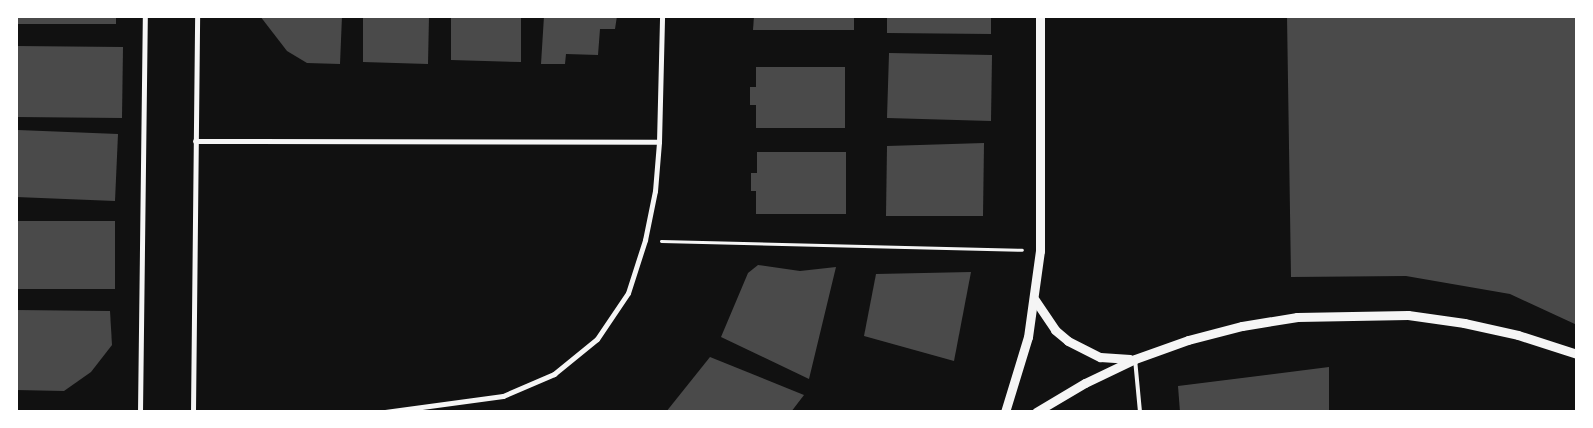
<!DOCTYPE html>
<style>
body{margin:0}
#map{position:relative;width:1593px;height:428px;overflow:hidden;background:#111;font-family:Quicksand,sans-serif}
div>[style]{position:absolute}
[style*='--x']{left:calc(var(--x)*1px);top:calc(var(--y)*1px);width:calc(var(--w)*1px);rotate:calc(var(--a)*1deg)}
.building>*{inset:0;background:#4a4a4a}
.path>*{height:3px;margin:-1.5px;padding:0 1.5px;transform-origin:1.5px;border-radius:1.5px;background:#f5f5f5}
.service>*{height:4px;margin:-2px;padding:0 2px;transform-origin:2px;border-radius:2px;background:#f5f5f5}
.minor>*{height:5px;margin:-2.5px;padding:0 2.5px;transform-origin:2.5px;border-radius:2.5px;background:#f5f5f5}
.tertiary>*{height:9px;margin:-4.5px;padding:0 4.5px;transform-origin:4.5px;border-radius:4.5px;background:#f5f5f5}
span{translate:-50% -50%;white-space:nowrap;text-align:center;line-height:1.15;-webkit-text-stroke:4px #fff;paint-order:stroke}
.frame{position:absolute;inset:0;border:18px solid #fff;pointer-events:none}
</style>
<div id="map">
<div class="building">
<i style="clip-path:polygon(16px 16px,116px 16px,116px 24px,16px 24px)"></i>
<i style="clip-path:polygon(260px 16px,342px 16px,340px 64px,307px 63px,287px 51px)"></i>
<i style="clip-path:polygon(363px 16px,429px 16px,428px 64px,363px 62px)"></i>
<i style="clip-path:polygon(451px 16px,521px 16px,521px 62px,451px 60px)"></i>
<i style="clip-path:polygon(544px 16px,617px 16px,615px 29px,600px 29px,598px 55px,566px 54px,565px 64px,541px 64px)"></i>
<i style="clip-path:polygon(754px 16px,854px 16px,854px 30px,753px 30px)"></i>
<i style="clip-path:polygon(887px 16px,991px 16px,991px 34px,887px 33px)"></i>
<i style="clip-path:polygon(1287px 16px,1577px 16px,1577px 325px,1510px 294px,1406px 276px,1291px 277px)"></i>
<i style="clip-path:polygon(16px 46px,123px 47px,122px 118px,16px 117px)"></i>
<i style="clip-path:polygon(889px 53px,992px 55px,991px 121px,887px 118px)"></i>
<i style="clip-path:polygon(756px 67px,845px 67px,845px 128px,756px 128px,756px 105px,750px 105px,750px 87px,756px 87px)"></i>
<i style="clip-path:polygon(18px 130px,118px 134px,115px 201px,16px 197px)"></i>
<i style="clip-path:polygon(984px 143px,983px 216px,886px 216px,887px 146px)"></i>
<i style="clip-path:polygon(757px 152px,846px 152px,846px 214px,756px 214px,756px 191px,751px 191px,751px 173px,757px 173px)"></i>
<i style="clip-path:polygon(16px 221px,115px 221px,115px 289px,16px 289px)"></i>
<i style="clip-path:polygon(758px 265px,800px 271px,836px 267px,809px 379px,721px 337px,748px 273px)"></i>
<i style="clip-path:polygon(971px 272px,954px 361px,864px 336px,876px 274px)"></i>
<i style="clip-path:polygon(16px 310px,110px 311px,112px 345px,91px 372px,64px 391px,16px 390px)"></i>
<i style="clip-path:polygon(710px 357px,804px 395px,791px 412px,666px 412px)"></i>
<i style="clip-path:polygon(1329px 367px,1329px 412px,1180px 412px,1178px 386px)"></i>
</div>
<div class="path">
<i style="--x:661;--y:241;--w:361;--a:1.4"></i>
</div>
<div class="service">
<i style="--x:1135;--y:359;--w:53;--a:84.6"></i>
</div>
<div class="minor">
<i style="--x:195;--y:141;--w:464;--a:0.1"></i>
<i style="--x:140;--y:412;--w:396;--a:-89.3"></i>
<i style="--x:193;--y:412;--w:396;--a:-89.4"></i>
<i style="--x:385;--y:412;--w:119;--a:-7.7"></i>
<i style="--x:503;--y:396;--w:56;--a:-23.3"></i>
<i style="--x:554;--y:374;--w:55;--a:-39.1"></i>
<i style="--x:597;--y:339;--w:55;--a:-56"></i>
<i style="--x:628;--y:293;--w:56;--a:-72.2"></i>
<i style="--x:645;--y:240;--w:50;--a:-78.5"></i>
<i style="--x:655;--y:191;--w:49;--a:-85.3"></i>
<i style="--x:659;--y:142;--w:126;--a:-88.6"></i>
</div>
<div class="tertiary">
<i style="--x:1035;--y:300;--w:36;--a:56"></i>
<i style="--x:1055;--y:330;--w:17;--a:40"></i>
<i style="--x:1068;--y:341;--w:36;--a:27"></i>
<i style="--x:1100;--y:357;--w:30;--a:4"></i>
<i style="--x:1005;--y:412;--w:78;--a:-73"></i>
<i style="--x:1028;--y:337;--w:87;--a:-82.1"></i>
<i style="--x:1040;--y:251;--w:235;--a:-90"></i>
<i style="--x:1036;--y:412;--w:57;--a:-30.6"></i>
<i style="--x:1085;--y:383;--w:55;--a:-25.6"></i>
<i style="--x:1135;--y:359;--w:56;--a:-19.7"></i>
<i style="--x:1188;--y:340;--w:56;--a:-14.5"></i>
<i style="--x:1242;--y:326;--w:56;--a:-9.3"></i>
<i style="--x:1297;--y:317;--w:111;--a:-1"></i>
<i style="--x:1408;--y:315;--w:57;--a:8.1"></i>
<i style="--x:1464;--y:323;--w:55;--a:12.5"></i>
<i style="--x:1518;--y:335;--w:62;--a:17.9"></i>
</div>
<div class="frame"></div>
</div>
